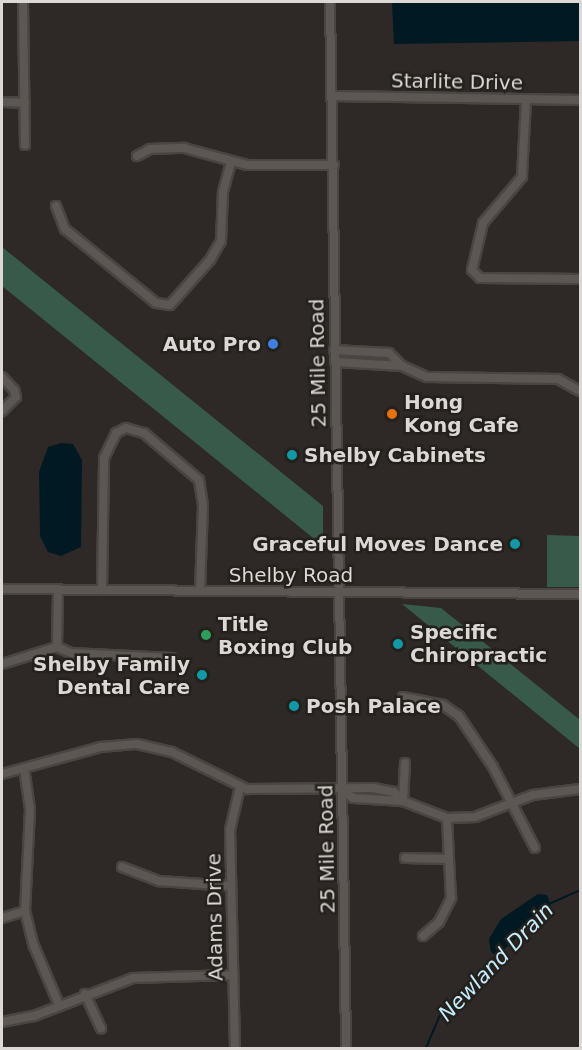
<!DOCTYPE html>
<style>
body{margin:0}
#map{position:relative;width:582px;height:1050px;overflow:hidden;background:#2e2926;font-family:"DejaVu Sans",sans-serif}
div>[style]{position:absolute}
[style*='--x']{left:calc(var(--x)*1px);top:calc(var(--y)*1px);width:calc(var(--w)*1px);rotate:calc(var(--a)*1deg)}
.green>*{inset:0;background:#385a4a}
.water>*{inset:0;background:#001923}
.stream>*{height:2px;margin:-1px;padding:0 1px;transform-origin:1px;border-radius:1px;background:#001923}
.roads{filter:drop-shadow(2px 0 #494543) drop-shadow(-2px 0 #494543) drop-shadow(0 2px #494543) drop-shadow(0 -2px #494543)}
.minor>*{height:8px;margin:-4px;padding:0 4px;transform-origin:4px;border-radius:4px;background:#5c5753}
.dots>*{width:16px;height:16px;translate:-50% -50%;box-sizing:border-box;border:3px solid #24201c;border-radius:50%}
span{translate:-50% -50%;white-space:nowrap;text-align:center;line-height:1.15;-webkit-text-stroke:5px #24201c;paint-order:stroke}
.street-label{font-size:20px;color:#dbd8d6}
.poi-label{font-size:20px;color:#dbd8d6;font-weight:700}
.right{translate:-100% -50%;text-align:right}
.left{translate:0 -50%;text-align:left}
.water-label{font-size:21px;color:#c4ecfd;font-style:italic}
.frame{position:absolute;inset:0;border:3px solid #dbd8d6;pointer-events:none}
</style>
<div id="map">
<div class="green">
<i style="clip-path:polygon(2px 247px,323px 506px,323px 546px,2px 286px)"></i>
<i style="clip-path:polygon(547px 535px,580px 536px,580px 587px,547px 587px)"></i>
<i style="clip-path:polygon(402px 604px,441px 608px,580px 720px,580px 749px)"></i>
</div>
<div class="water">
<i style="clip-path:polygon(392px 2px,580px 2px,580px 41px,394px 44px)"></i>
<i style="clip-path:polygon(61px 443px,73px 444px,82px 460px,81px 547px,61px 556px,48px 552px,40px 536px,39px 472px,48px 447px)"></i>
<i style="clip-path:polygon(538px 894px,547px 895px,551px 906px,497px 956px,491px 952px,489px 939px,501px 919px)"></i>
</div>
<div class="stream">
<i style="--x:549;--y:904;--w:34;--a:-24"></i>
<i style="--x:426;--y:1048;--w:34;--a:-67"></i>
<i style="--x:439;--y:1017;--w:86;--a:-46.9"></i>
</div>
<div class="roads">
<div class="minor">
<i style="--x:23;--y:2;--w:143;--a:89.2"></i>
<i style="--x:330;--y:2;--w:1046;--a:89.12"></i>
<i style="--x:332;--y:96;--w:248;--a:0.9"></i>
<i style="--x:526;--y:100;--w:77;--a:93"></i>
<i style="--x:522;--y:177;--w:60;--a:130.3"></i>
<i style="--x:483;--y:223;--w:48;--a:103.2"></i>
<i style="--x:472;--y:270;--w:11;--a:45"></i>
<i style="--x:480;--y:278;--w:100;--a:0.6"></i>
<i style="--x:2;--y:102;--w:23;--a:2"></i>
<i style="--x:137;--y:156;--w:15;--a:-28"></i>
<i style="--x:150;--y:149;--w:34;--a:-2"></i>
<i style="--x:184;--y:148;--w:65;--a:15.1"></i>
<i style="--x:247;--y:165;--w:87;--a:0"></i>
<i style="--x:56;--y:206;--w:25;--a:69"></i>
<i style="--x:65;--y:229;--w:117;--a:39.1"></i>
<i style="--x:156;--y:303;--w:14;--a:8"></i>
<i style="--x:170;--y:305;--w:60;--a:-48.4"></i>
<i style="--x:210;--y:260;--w:22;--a:-60"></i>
<i style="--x:221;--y:241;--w:49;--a:-87.7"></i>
<i style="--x:223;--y:192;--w:31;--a:-75"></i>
<i style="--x:334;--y:350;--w:55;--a:3.1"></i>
<i style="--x:389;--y:353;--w:18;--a:45"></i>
<i style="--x:402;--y:366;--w:67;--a:-176.6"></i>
<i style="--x:402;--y:366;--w:27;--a:24"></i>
<i style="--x:427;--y:377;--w:131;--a:0.9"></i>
<i style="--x:558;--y:379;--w:25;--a:29"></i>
<i style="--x:2;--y:377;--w:18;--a:47"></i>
<i style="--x:14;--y:390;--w:7;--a:74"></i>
<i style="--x:16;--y:397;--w:20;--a:135"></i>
<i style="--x:2;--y:589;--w:578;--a:0.5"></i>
<i style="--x:102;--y:590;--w:132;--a:-89.1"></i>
<i style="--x:104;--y:458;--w:28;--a:-64"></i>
<i style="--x:116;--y:433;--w:11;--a:-27"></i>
<i style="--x:126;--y:428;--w:19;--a:16"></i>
<i style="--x:144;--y:433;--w:72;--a:40.5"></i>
<i style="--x:199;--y:480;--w:25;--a:81"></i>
<i style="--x:203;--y:505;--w:86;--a:92"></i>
<i style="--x:57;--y:647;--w:57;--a:-89"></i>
<i style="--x:2;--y:664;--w:58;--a:-17.2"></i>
<i style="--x:57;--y:647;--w:15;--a:23"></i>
<i style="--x:71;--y:653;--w:101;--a:2.8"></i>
<i style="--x:403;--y:697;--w:41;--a:11.3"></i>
<i style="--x:443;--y:705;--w:19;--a:35"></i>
<i style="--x:459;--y:716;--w:61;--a:56.3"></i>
<i style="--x:493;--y:767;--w:91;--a:62.6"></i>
<i style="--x:24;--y:768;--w:41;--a:81.7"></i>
<i style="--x:30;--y:809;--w:102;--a:92.8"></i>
<i style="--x:25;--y:911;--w:36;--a:76"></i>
<i style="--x:34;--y:946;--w:64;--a:67"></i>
<i style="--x:2;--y:774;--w:103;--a:-15.3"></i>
<i style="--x:101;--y:747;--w:36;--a:-5"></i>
<i style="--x:137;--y:744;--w:36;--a:13"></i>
<i style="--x:172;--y:752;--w:84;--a:26.3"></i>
<i style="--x:247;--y:789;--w:126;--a:-0.5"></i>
<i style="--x:373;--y:788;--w:21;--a:11"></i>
<i style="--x:394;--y:792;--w:13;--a:45"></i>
<i style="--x:403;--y:801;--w:47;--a:21.1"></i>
<i style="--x:447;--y:818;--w:28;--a:-2"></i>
<i style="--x:475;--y:817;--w:62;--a:-20.8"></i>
<i style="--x:533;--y:795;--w:47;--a:-7.3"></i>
<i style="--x:343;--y:791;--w:12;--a:35"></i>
<i style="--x:353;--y:798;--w:50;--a:3.4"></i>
<i style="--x:403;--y:801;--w:38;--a:-87"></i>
<i style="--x:405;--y:858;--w:43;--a:1.3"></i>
<i style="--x:122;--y:867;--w:40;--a:21"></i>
<i style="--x:159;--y:881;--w:72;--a:4"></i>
<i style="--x:2;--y:918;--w:24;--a:-17"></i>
<i style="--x:423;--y:936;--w:21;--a:-41"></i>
<i style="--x:439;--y:922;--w:27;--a:-63"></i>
<i style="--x:451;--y:898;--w:80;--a:-92.9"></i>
<i style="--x:85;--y:994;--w:38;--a:65"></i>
<i style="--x:2;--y:1022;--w:33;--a:-11"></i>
<i style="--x:34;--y:1016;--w:106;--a:-21"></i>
<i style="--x:133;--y:978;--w:100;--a:-1.7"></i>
<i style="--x:235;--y:1048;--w:218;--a:-91.3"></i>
<i style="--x:230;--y:830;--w:44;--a:-76.9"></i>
</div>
</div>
<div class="dots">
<i style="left:273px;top:344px;background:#3f7fe0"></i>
<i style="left:392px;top:414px;background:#e8710a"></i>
<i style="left:292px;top:455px;background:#0f9aa8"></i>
<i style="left:515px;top:544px;background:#0f9aa8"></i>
<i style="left:206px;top:635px;background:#2e9e5b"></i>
<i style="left:398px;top:644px;background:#0f9aa8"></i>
<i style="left:202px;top:675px;background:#0f9aa8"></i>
<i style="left:294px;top:706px;background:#0f9aa8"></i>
</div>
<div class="street-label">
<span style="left:457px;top:82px;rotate:1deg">Starlite Drive</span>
<span style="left:318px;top:363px;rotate:-91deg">25 Mile Road</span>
<span style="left:291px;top:575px">Shelby Road</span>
<span style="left:327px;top:849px;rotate:-91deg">25 Mile Road</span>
<span style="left:215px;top:917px;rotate:-91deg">Adams Drive</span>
</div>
<div class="poi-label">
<span class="right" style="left:261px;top:344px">Auto Pro</span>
<span class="left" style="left:404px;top:414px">Hong<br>Kong Cafe</span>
<span class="left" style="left:304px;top:455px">Shelby Cabinets</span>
<span class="right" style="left:503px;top:544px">Graceful Moves Dance</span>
<span class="left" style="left:218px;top:636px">Title<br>Boxing Club</span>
<span class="left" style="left:410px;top:644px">Specific<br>Chiropractic</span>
<span class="right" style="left:190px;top:676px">Shelby Family<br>Dental Care</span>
<span class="left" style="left:306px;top:706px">Posh Palace</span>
</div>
<div class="water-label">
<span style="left:496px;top:962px;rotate:-46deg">Newland Drain</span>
</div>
<div class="frame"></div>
</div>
